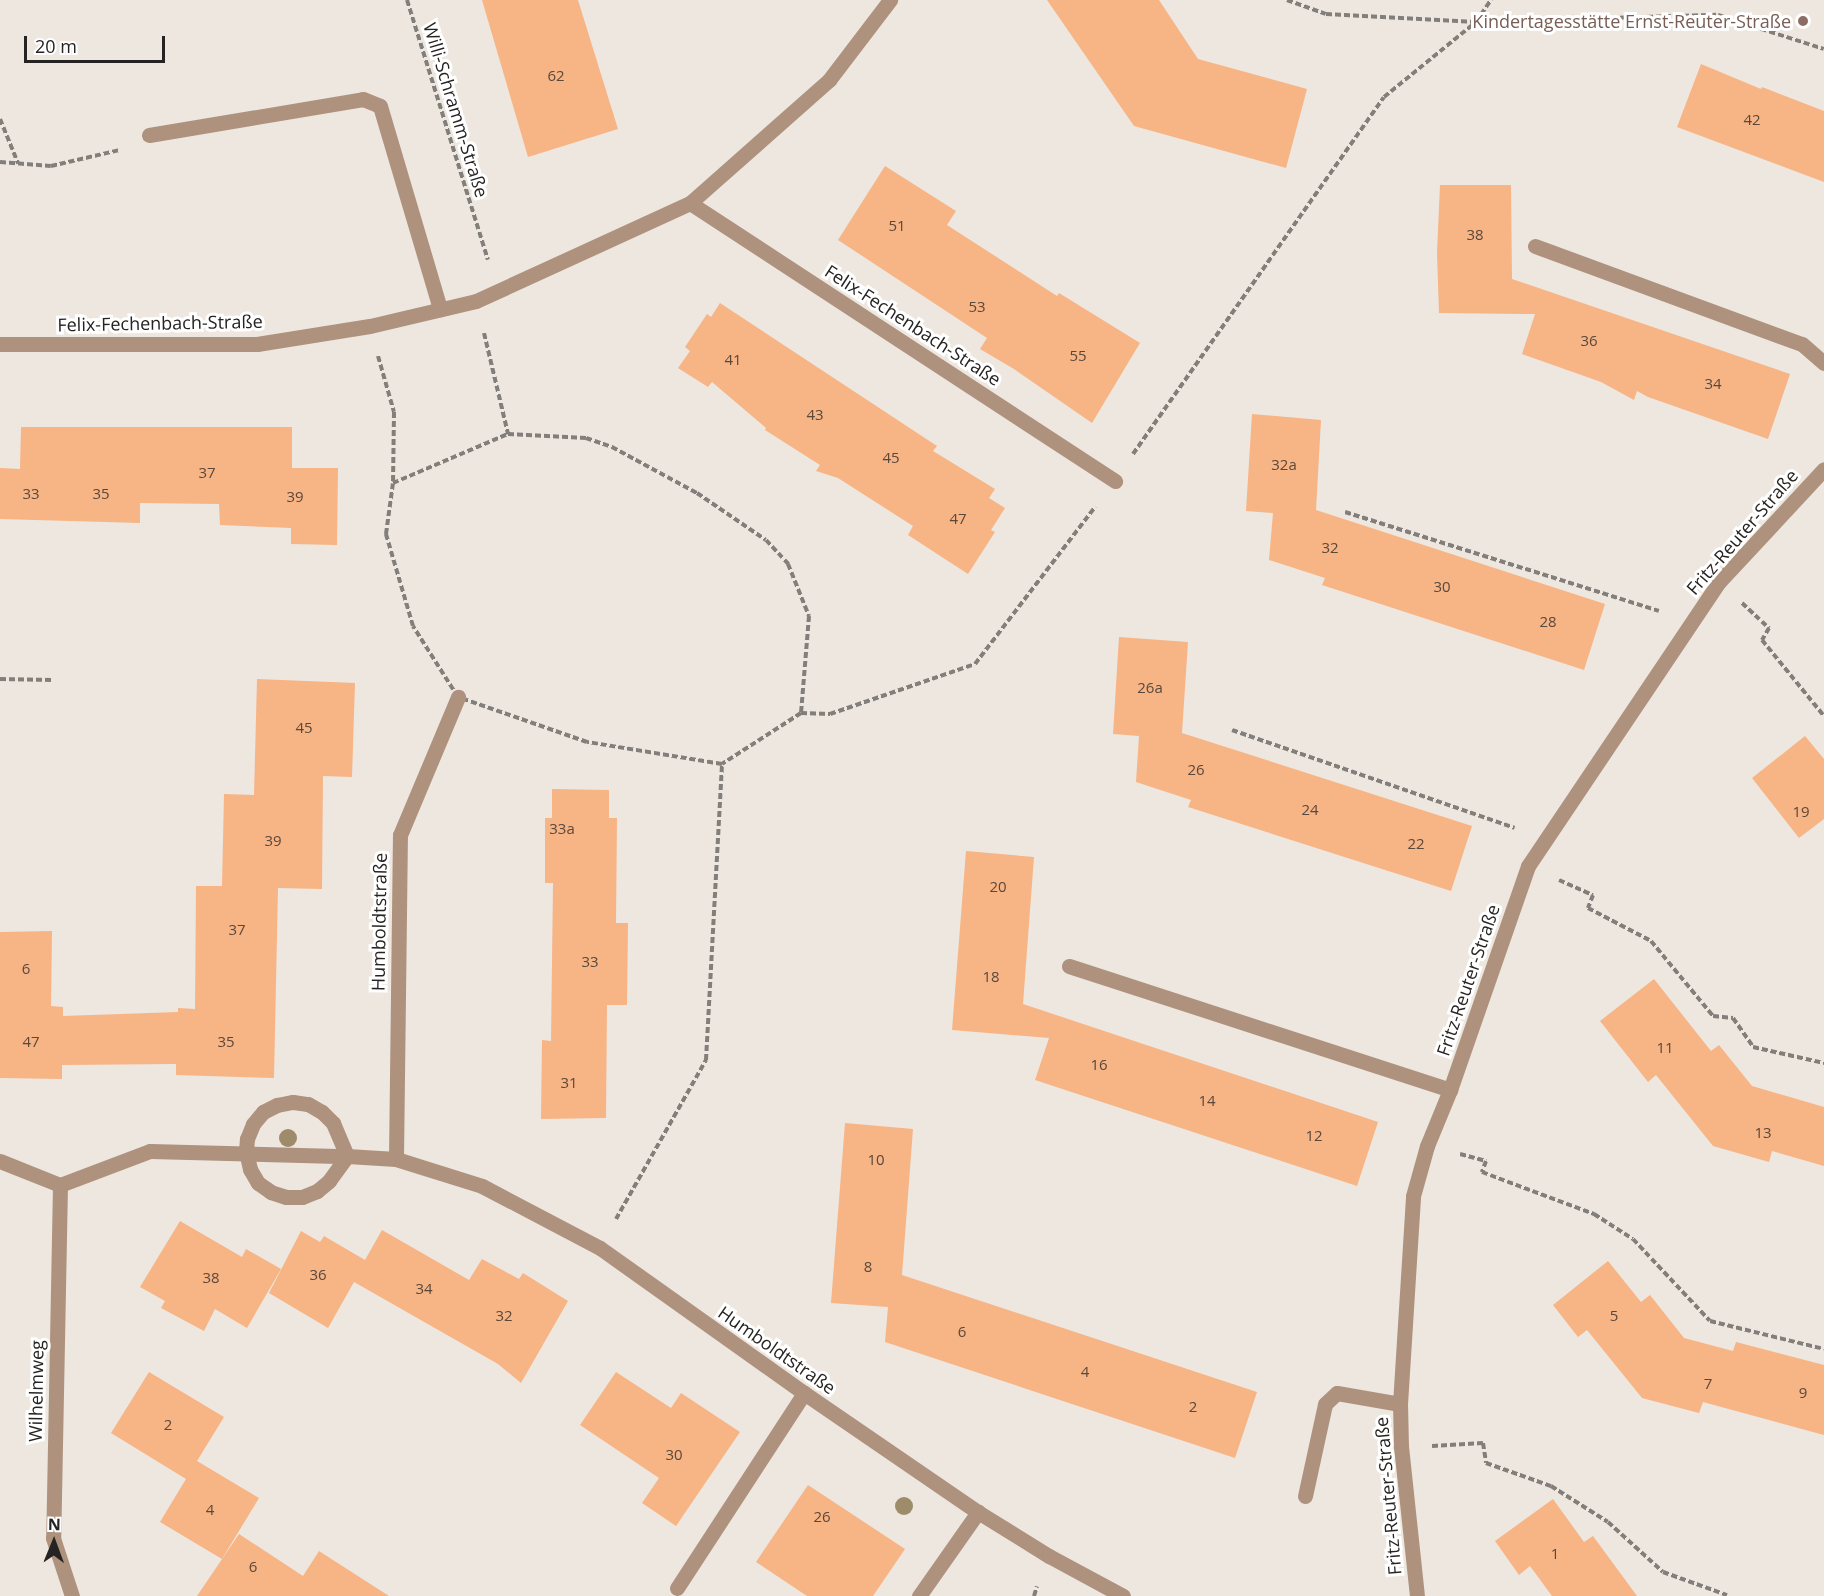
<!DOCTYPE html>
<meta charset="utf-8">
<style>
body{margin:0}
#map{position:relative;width:1824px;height:1596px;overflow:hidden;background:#ede7e0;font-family:"Open Sans",sans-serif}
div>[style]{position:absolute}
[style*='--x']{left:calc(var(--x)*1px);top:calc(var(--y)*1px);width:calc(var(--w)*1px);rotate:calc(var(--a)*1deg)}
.building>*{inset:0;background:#f7b485}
.path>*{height:4px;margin-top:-2px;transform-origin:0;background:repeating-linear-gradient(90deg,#827e7a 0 6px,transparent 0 9px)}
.minor>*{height:15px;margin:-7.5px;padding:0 7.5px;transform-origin:7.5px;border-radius:7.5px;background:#ae927d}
.trees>*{width:18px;height:18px;margin:-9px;border-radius:50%;background:#9e8b6a}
.dots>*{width:16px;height:16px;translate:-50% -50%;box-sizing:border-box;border:3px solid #fff;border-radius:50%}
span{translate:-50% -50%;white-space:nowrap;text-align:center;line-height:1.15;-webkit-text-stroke:6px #fff;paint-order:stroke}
.number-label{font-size:15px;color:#5a483b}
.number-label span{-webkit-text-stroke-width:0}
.education-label{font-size:18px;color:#785e54}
.right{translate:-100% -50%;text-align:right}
.street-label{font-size:18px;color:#262422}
.north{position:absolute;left:24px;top:1512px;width:60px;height:60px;-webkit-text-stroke:4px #fff;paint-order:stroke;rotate:1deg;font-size:16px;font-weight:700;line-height:24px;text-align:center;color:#262422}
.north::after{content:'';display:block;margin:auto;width:21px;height:27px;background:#262422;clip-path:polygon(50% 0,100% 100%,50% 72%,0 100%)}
.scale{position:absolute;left:24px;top:36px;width:141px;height:27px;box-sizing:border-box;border:3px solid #262422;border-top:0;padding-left:8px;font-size:18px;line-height:21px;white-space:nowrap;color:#262422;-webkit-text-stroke:4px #fff;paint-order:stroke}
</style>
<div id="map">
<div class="building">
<i style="clip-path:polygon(482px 0,578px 0,618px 129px,528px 157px)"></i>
<i style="clip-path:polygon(1047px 0,1159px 0,1198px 59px,1307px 89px,1286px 168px,1134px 126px)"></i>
<i style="clip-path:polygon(1701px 64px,1761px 89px,1762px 87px,1824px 111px,1824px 182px,1677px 127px)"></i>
<i style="clip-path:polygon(885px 166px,956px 211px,947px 225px,1057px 296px,1059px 293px,1140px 343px,1092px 423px,1014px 369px,980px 349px,987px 338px,838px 240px)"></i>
<i style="clip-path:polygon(1440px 185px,1511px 185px,1512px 279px,1790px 374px,1768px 439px,1648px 397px,1637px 391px,1634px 400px,1601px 382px,1522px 354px,1535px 314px,1439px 313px,1437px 253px)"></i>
<i style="clip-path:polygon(720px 303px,937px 446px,933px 451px,995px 489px,989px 498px,1005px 508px,991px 530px,995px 532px,968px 574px,908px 535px,913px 526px,838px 478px,816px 471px,820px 465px,765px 430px,766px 428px,712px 382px,708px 387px,678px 368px,690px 351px,685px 347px,707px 314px,711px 317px)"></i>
<i style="clip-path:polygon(1252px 414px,1321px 420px,1316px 510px,1605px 604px,1584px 670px,1322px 585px,1325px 578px,1269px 560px,1273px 513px,1246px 511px)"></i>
<i style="clip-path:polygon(21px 427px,292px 427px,292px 468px,338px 468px,337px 545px,291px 544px,291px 528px,220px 525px,219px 504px,140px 503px,140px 523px,0 519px,0 468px,20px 469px)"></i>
<i style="clip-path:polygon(1119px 637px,1188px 642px,1182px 733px,1472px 826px,1451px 891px,1188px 807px,1191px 800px,1136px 782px,1139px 736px,1113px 734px)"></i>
<i style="clip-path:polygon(257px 679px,355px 683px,352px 777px,323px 776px,322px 889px,278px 888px,274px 1078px,176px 1075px,176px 1064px,62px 1065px,62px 1079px,0 1078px,0 932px,52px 931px,51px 1006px,63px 1007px,63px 1016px,178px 1012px,178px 1008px,195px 1009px,196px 886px,222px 886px,224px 794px,254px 795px)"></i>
<i style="clip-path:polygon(1805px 736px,1824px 759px,1824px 819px,1799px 838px,1752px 778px)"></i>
<i style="clip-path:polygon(552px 789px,609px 790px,609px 818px,617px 818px,616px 923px,628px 923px,627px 1005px,607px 1005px,606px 1118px,541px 1119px,542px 1040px,551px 1041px,553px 883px,545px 883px,545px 818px,552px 818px)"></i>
<i style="clip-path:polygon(966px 851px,1034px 857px,1023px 1004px,1378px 1122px,1357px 1186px,1035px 1080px,1049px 1038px,952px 1030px)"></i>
<i style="clip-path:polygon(1654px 979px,1711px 1051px,1719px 1045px,1752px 1086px,1824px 1107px,1824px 1166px,1772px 1151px,1769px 1162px,1713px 1146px,1656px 1075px,1648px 1082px,1600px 1021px)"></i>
<i style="clip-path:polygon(845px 1123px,913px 1129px,902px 1275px,1257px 1392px,1235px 1458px,885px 1342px,888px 1307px,831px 1303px)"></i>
<i style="clip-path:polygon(180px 1221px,242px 1257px,246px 1249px,281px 1269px,247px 1328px,215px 1309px,204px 1331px,161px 1308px,165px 1301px,140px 1287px)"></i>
<i style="clip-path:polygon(382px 1230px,469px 1280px,482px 1259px,519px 1279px,523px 1273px,568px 1301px,521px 1383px,498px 1364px,354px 1282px,328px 1328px,269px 1293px,301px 1231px,320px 1242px,324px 1236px,365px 1260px)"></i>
<i style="clip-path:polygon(1608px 1261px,1641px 1302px,1650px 1295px,1684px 1338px,1733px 1351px,1736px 1342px,1824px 1365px,1824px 1435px,1703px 1402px,1699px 1413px,1642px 1398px,1587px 1330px,1578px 1337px,1553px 1305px)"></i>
<i style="clip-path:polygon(149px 1372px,224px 1417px,197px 1461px,259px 1498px,222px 1559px,160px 1522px,186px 1479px,111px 1433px)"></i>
<i style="clip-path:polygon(616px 1372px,671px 1408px,681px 1393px,740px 1432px,676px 1526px,642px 1503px,659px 1478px,580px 1425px)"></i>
<i style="clip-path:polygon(808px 1485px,905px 1549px,873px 1596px,807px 1596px,756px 1562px)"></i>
<i style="clip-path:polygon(1553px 1499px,1584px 1542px,1593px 1536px,1637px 1596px,1552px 1596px,1530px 1566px,1519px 1575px,1495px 1541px)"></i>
<i style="clip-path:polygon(239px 1534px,303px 1576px,319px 1551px,389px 1596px,197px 1596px)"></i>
</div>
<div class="path">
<i style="--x:407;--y:0;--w:272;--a:72.7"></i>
<i style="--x:1287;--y:0;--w:41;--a:19.7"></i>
<i style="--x:1326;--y:14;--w:150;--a:3.1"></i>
<i style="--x:1476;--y:22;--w:242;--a:-1.7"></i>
<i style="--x:1718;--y:15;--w:111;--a:17.8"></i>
<i style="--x:0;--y:119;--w:48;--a:67.8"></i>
<i style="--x:0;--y:162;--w:51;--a:4.5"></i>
<i style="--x:51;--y:166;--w:71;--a:-13.1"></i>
<i style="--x:484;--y:333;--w:104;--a:76.6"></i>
<i style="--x:378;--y:356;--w:58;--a:74.1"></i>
<i style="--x:394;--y:412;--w:71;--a:90.8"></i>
<i style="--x:508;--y:434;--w:78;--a:2.9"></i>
<i style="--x:586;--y:438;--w:28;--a:19"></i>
<i style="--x:612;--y:447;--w:97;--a:28.4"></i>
<i style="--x:697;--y:493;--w:83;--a:34.3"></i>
<i style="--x:766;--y:540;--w:33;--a:47"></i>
<i style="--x:788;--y:564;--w:56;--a:68"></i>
<i style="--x:809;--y:616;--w:97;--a:94.7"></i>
<i style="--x:801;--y:713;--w:94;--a:147.2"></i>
<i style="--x:722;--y:764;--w:137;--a:-170.7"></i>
<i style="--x:587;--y:742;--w:137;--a:-160.8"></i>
<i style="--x:458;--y:697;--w:84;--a:-122.4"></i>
<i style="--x:413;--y:626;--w:96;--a:-106.4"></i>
<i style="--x:386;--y:534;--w:51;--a:-82.2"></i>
<i style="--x:393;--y:483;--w:125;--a:-23.1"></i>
<i style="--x:1133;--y:454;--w:436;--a:-54.9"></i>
<i style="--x:1384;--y:97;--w:119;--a:-39.2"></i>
<i style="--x:1476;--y:22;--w:27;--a:-56"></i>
<i style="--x:1345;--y:512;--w:329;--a:17.5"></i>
<i style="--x:1742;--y:603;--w:37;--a:43"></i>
<i style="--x:1769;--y:628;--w:14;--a:120"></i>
<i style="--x:1762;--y:640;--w:98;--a:50.8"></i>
<i style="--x:0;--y:679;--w:52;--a:1.1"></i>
<i style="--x:801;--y:713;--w:29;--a:2"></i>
<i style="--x:830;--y:714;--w:153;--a:-19"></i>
<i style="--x:975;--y:664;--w:198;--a:-52.6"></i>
<i style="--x:1232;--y:730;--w:299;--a:19.1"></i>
<i style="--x:1559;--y:880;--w:37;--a:24"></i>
<i style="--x:1593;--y:895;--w:14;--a:111"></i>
<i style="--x:1588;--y:908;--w:71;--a:27.6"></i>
<i style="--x:1651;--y:941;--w:97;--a:50.4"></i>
<i style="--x:1713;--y:1016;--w:20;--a:6"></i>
<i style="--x:1733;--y:1018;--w:35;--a:55"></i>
<i style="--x:1753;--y:1047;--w:73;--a:12.7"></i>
<i style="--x:1460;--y:1154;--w:27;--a:15"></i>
<i style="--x:1486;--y:1161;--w:12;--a:110"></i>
<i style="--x:1482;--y:1172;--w:120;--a:20.6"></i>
<i style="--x:1594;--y:1214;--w:46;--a:32.7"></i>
<i style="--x:1633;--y:1239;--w:112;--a:46.8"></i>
<i style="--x:1710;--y:1321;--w:117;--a:13.8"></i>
<i style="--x:616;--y:1219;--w:183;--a:-60.5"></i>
<i style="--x:706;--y:1060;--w:296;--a:-86.9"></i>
<i style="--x:1432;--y:1446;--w:51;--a:-3.4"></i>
<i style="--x:1483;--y:1443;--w:20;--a:81"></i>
<i style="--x:1486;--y:1463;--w:69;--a:19.5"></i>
<i style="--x:1551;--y:1486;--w:67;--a:32.3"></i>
<i style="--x:1608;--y:1522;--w:74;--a:42.3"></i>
<i style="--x:1663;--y:1572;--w:68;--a:19.8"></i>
<i style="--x:1034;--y:1596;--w:10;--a:-73"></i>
</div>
<div class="minor">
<i style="--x:149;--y:135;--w:217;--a:-9.5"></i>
<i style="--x:363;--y:99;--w:18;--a:22"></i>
<i style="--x:380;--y:106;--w:212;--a:73.5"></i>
<i style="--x:690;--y:203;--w:508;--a:33.19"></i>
<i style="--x:1535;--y:246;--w:284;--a:20.2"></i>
<i style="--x:1802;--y:344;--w:29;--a:41"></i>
<i style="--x:0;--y:344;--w:257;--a:0"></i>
<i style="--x:257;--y:344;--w:114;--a:-9.1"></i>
<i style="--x:370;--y:326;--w:109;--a:-13.3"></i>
<i style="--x:476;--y:301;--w:235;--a:-24.6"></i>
<i style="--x:690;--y:203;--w:186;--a:-41.5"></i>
<i style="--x:829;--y:80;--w:101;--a:-52.7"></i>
<i style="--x:1069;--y:966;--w:401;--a:18"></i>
<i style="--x:293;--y:1102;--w:15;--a:8"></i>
<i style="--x:308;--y:1104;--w:16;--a:30"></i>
<i style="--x:322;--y:1112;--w:16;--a:45"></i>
<i style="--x:333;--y:1123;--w:36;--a:67"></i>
<i style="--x:347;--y:1156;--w:31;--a:126"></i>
<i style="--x:329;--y:1181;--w:16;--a:140"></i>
<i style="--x:317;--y:1191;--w:16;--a:158"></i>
<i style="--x:302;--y:1197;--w:16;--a:180"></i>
<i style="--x:286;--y:1197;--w:16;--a:-162"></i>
<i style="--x:271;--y:1192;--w:16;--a:-145"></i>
<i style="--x:258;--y:1183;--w:16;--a:-120"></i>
<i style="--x:250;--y:1169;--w:17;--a:-103"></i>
<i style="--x:246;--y:1152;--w:13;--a:-86"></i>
<i style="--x:247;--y:1139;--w:16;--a:-68"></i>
<i style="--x:253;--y:1124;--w:16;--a:-50"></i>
<i style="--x:263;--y:1112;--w:16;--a:-27"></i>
<i style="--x:277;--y:1105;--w:16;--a:-11"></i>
<i style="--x:396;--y:1159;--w:324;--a:-89.3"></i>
<i style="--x:400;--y:835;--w:150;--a:-67.2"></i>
<i style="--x:0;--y:1161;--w:65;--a:21.8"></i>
<i style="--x:60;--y:1185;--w:96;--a:-20.7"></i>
<i style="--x:150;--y:1151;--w:197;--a:1.5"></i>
<i style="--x:347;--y:1156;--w:49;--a:3.5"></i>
<i style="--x:396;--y:1159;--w:90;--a:17.4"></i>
<i style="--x:482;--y:1186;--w:133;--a:27.7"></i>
<i style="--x:600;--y:1248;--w:250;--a:35.4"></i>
<i style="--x:804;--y:1393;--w:211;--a:34.4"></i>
<i style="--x:978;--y:1512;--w:84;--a:31.8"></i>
<i style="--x:1049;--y:1556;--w:84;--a:28.4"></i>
<i style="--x:60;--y:1185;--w:353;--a:91.1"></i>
<i style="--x:53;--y:1538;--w:61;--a:71.9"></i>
<i style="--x:1305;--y:1496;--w:94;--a:-77.7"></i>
<i style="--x:1325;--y:1404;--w:16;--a:-43"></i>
<i style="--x:1337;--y:1393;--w:64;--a:9.9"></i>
<i style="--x:677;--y:1588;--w:233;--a:-56.9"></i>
<i style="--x:919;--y:1596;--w:103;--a:-54.9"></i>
<i style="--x:1417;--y:1596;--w:150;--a:-96.1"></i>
<i style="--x:1401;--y:1447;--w:43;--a:-91.3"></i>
<i style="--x:1400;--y:1404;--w:208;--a:-86.4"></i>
<i style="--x:1413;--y:1196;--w:52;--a:-74.4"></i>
<i style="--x:1427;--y:1146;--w:61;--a:-67.7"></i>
<i style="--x:1450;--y:1090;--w:237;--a:-70.8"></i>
<i style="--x:1528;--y:866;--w:342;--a:-56.1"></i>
<i style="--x:1719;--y:582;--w:154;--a:-47.1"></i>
</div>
<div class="trees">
<i style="left:288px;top:1138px"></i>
<i style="left:904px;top:1506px"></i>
</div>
<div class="dots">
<i style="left:1803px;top:21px;background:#8d6e63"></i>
</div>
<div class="number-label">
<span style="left:556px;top:76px">62</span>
<span style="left:1752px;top:120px">42</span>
<span style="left:897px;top:226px">51</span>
<span style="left:1475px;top:235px">38</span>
<span style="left:977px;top:307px">53</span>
<span style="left:1589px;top:341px">36</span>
<span style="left:1078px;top:356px">55</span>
<span style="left:733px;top:360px">41</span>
<span style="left:1713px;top:384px">34</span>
<span style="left:815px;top:415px">43</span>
<span style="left:891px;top:458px">45</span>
<span style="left:1284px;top:465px">32a</span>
<span style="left:207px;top:473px">37</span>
<span style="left:31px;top:494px">33</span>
<span style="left:101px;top:494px">35</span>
<span style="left:295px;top:497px">39</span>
<span style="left:958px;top:519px">47</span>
<span style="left:1330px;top:548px">32</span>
<span style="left:1442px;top:587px">30</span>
<span style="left:1548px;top:622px">28</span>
<span style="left:1150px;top:688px">26a</span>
<span style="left:304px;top:728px">45</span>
<span style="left:1196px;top:770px">26</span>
<span style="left:1310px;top:810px">24</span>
<span style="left:1801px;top:812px">19</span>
<span style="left:562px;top:829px">33a</span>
<span style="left:273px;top:841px">39</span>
<span style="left:1416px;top:844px">22</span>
<span style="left:998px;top:887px">20</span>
<span style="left:237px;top:930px">37</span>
<span style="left:590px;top:962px">33</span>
<span style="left:26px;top:969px">6</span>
<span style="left:991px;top:977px">18</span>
<span style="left:31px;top:1042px">47</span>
<span style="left:226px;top:1042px">35</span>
<span style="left:1665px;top:1048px">11</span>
<span style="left:1099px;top:1065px">16</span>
<span style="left:569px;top:1083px">31</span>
<span style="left:1207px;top:1101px">14</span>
<span style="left:1763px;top:1133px">13</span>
<span style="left:1314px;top:1136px">12</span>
<span style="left:876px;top:1160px">10</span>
<span style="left:868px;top:1267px">8</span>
<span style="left:318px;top:1275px">36</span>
<span style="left:211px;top:1278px">38</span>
<span style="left:424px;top:1289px">34</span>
<span style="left:504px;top:1316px">32</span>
<span style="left:1614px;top:1316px">5</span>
<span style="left:962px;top:1332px">6</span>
<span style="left:1085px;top:1372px">4</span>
<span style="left:1708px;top:1384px">7</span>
<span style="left:1803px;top:1393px">9</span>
<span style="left:1193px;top:1407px">2</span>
<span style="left:168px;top:1425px">2</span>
<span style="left:674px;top:1455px">30</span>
<span style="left:210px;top:1510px">4</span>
<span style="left:822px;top:1517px">26</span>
<span style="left:1555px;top:1554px">1</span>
<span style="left:253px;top:1567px">6</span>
</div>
<div class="education-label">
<span class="right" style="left:1791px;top:21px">Kindertagesstätte Ernst-Reuter-Straße</span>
</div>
<div class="street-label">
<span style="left:456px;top:110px;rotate:73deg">Willi-Schramm-Straße</span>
<span style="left:160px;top:323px;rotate:-1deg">Felix-Fechenbach-Straße</span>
<span style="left:913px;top:325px;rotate:33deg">Felix-Fechenbach-Straße</span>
<span style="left:1742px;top:532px;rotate:-49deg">Fritz-Reuter-Straße</span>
<span style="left:379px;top:922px;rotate:-89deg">Humboldtstraße</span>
<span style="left:1468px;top:980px;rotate:-71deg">Fritz-Reuter-Straße</span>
<span style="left:777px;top:1350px;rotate:35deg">Humboldtstraße</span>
<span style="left:36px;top:1391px;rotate:-89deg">Wilhelmweg</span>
<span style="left:1388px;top:1496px;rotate:-95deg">Fritz-Reuter-Straße</span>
</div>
<div class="north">N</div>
<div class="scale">20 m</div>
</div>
